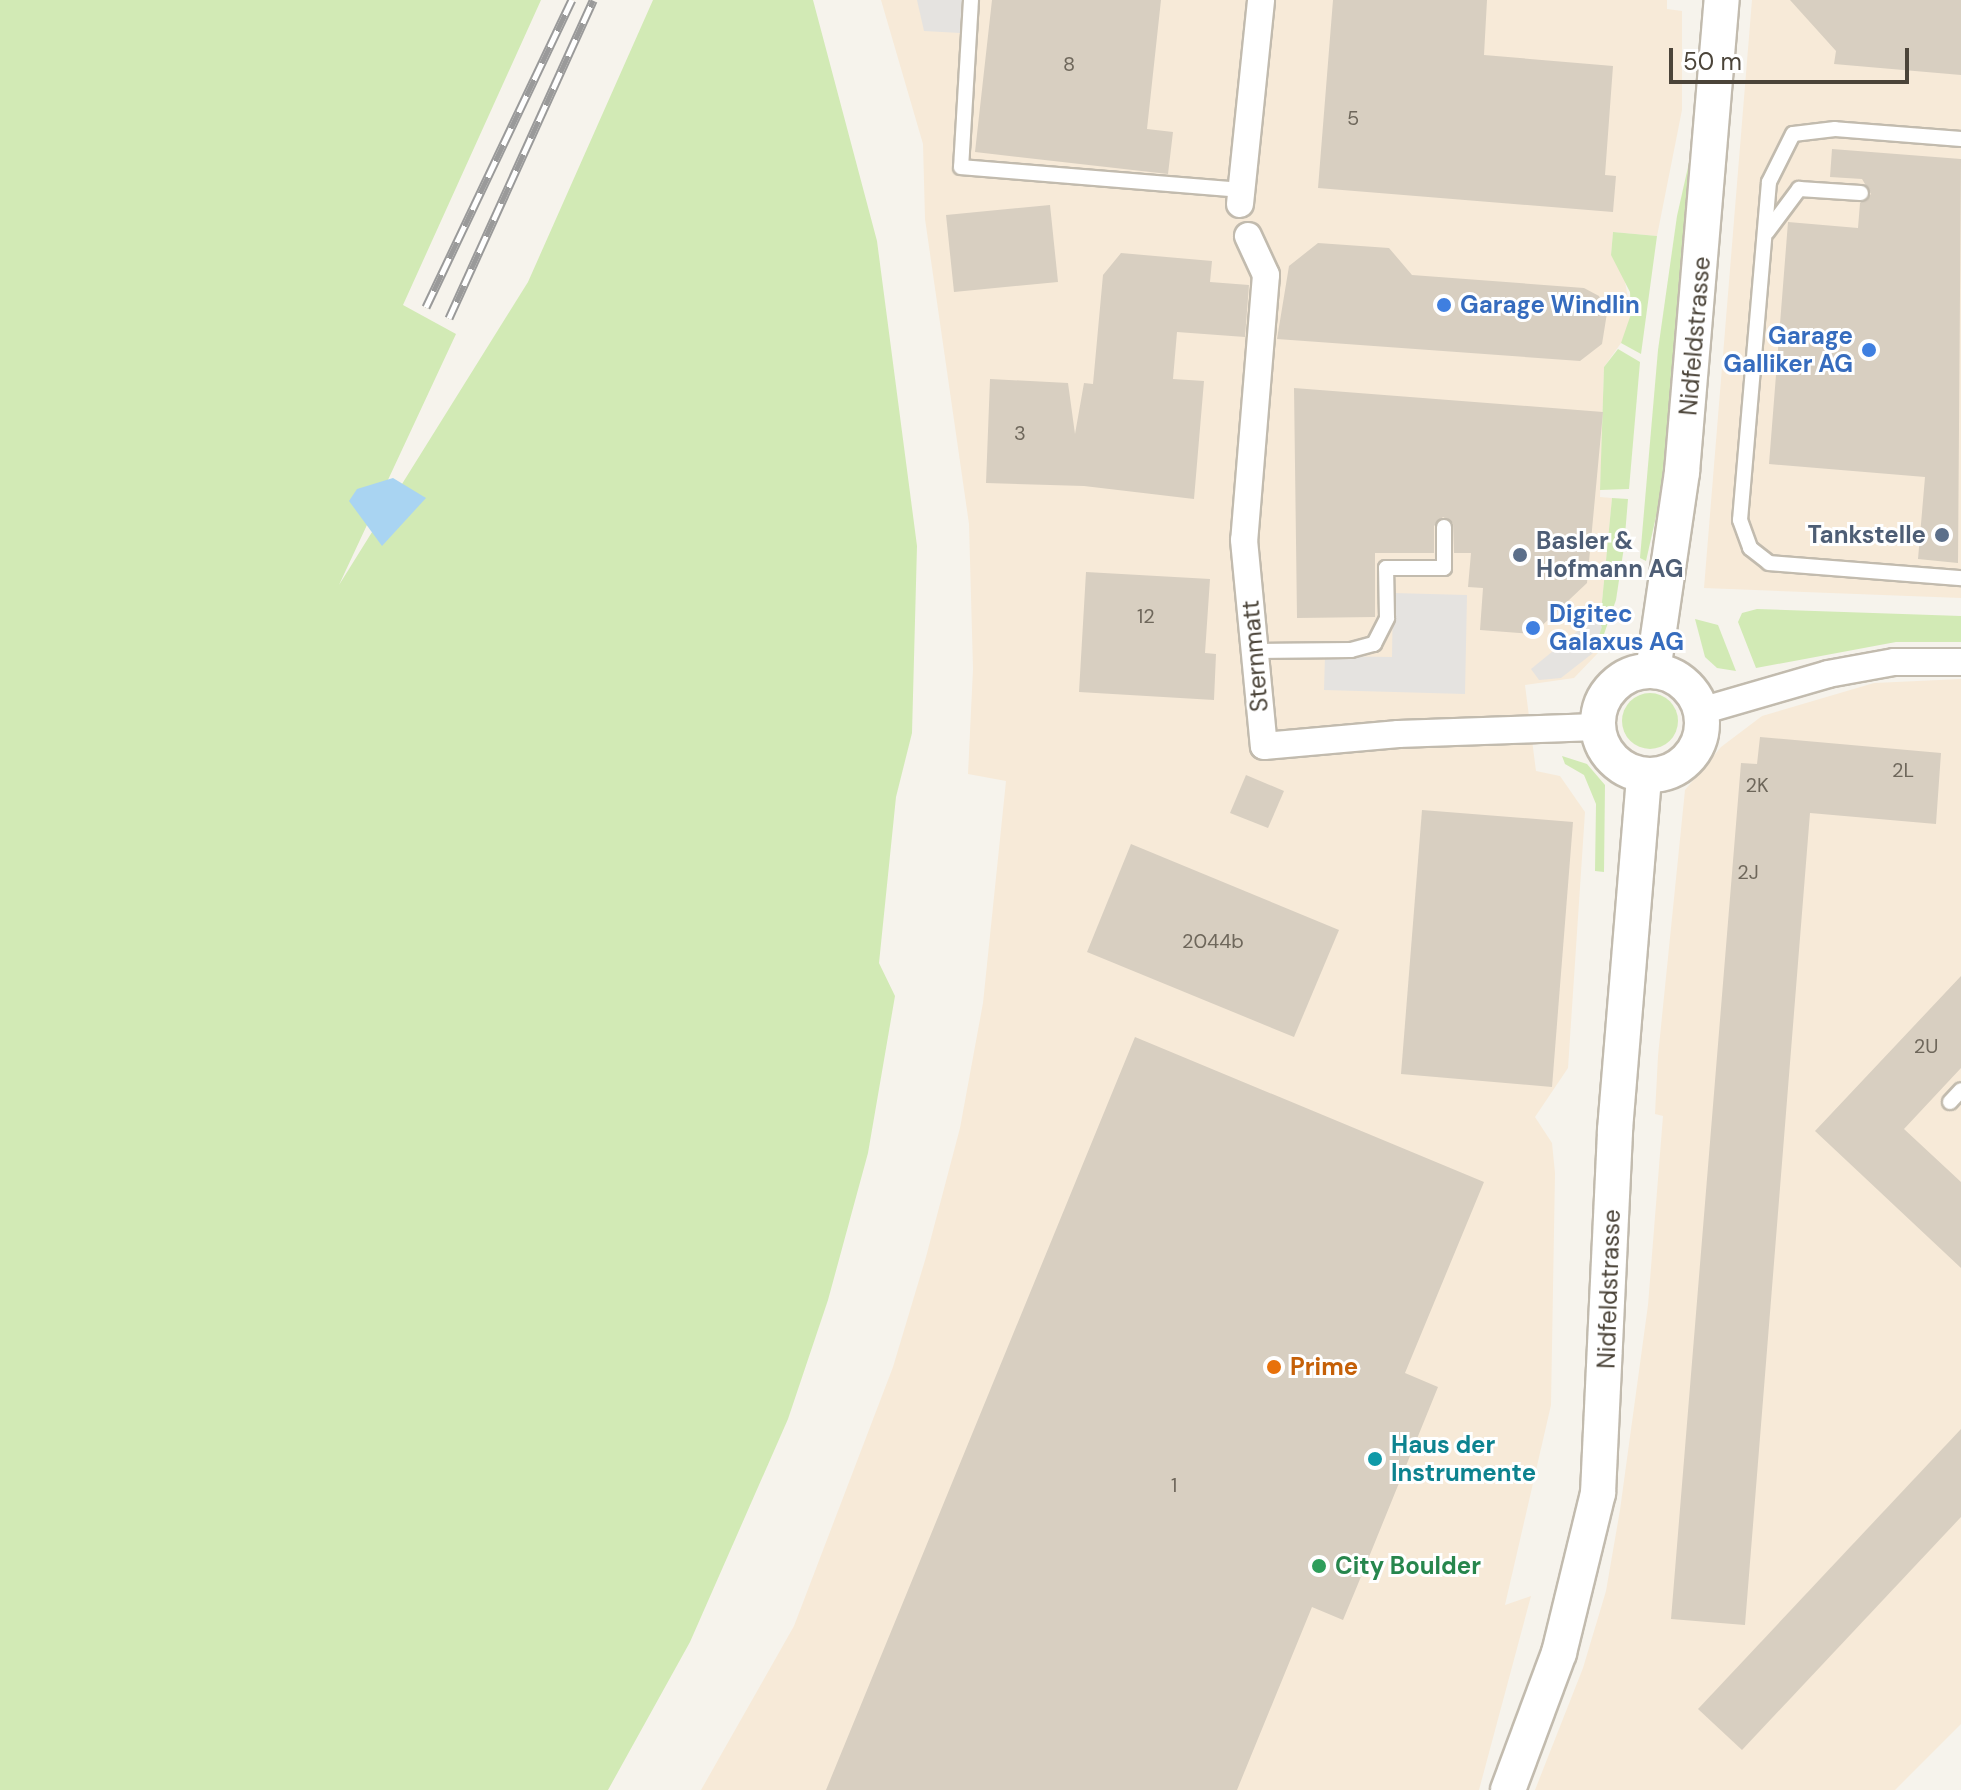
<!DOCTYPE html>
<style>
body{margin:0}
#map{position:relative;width:1961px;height:1790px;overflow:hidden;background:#f6f3ec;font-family:"DM Sans",sans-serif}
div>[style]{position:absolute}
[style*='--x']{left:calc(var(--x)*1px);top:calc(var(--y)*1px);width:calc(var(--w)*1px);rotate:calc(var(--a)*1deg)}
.commercial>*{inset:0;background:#f7ead8}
.green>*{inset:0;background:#d2eab5}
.round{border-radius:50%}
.parking>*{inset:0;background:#e5e3e0}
.water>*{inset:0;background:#a9d4f2}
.building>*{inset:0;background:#d8cfc1}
.roads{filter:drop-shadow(2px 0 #c2bbae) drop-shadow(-2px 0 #c2bbae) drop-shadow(0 2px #c2bbae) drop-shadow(0 -2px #c2bbae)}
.service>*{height:14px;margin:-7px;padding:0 7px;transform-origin:7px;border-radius:7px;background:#fff}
.minor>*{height:26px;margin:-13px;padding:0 13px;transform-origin:13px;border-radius:13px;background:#fff}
.tertiary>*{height:34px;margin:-17px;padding:0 17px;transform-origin:17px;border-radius:17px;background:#fff}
.tertiary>.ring{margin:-17px;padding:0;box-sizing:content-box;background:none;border:34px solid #fff;border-radius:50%}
.rail>*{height:9px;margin-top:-4.5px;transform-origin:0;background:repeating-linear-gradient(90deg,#fff 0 18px,#9a9a9a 0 36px);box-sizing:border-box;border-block:2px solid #9a9a9a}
.dots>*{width:22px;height:22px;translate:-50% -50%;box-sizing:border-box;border:4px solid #fff;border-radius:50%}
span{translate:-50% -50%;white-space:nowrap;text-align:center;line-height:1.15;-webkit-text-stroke:6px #fff;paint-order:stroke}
.number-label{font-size:20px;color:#6e675b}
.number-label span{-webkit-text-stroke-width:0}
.shop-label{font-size:24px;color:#366cbe;font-weight:700}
.left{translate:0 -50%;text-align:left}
.right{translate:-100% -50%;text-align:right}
.street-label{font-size:24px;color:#4b4439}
.service-label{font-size:24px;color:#4e5e75;font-weight:700}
.food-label{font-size:24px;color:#c56008;font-weight:700}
.culture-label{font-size:24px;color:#0d838f;font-weight:700}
.leisure-label{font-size:24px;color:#27864d;font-weight:700}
.scale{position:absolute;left:1669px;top:48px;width:240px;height:36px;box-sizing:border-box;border:4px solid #4b4439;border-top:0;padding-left:10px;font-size:24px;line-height:28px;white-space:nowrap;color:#4b4439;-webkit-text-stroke:6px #fff;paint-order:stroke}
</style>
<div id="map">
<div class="commercial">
<i style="clip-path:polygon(881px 0,1667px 0,1667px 9px,1682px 11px,1682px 110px,1657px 236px,1613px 232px,1611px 255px,1623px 271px,1631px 314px,1626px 336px,1604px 367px,1600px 497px,1612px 498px,1597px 654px,1574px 678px,1525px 685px,1536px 771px,1560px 776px,1585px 812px,1568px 1068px,1535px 1117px,1552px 1143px,1555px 1173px,1551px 1405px,1505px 1605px,1531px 1596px,1479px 1790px,701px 1790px,794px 1626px,893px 1367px,926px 1257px,960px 1128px,983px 1003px,1006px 781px,968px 774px,973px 669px,969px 524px,925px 219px,923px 144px)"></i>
<i style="clip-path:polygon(1752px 0,1961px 0,1961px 598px,1704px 588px)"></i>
<i style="clip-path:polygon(1961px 679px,1961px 1724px,1895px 1790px,1535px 1790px,1583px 1668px,1606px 1591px,1620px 1510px,1648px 1305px,1663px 1116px,1655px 1114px,1658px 1056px,1685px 790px,1721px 747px,1762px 716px,1874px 683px)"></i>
</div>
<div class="green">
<i style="clip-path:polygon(0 0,541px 0,403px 305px,456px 334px,339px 585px,528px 282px,653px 0,813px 0,877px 241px,917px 546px,912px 733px,896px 797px,879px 963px,895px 996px,868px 1153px,828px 1300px,788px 1419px,690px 1642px,608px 1790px,0 1790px)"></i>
<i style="clip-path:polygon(1697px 127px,1669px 459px,1646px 561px,1640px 558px,1658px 350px,1677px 216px)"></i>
<i style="clip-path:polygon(1613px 232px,1657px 236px,1641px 354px,1621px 343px,1631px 314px,1630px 292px,1611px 255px)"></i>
<i style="clip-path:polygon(1618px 349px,1640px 362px,1629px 489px,1600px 490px,1604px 367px)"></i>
<i style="clip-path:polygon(1612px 498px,1628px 499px,1624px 547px,1616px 600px,1597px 654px)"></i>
<i style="clip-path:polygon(1757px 609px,1961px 616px,1961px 642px,1896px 642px,1756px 668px,1738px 622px,1742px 613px)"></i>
<i style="clip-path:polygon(1695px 619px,1718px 625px,1736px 671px,1717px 668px,1705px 657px)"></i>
<i class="round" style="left:1622px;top:693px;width:56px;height:56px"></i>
<i style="clip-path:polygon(1562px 756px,1587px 764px,1605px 785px,1604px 872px,1595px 871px,1596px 804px,1584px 775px,1565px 764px)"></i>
</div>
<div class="parking">
<i style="clip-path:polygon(917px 0,963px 0,960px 33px,924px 31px)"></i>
<i style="clip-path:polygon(1393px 593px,1467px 595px,1465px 694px,1324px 690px,1325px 656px,1392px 657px)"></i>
<i style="clip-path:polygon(1596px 616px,1602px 627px,1593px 653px,1561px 678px,1539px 680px,1531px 669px)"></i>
</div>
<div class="water">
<i style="clip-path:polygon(393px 478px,426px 498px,382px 546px,349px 501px,357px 489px)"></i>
</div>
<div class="building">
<i style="clip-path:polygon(992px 0,1161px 0,1147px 129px,1173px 132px,1168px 174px,975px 152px)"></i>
<i style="clip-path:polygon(1333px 0,1487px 0,1484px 55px,1613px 66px,1605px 175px,1616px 176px,1613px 212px,1318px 188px)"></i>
<i style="clip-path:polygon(1790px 0,1961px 0,1961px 75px,1834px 64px,1836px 51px)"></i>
<i style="clip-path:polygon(1832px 149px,1961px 159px,1958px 563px,1918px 559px,1925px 477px,1769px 464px,1788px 222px,1858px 228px,1860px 203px,1871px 194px,1862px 179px,1830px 177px)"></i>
<i style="clip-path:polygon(1050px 205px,1058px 282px,954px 292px,946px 215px)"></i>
<i style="clip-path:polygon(1318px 243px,1389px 248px,1412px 275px,1584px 288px,1599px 296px,1607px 313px,1602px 344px,1580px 361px,1277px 339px,1289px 266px)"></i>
<i style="clip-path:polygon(1121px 253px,1212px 261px,1210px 282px,1249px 285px,1245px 337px,1177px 332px,1173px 379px,1204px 381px,1194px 499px,1084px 486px,986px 483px,990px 379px,1068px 383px,1075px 434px,1084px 383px,1093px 384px,1103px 275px)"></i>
<i style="clip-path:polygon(1294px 388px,1603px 412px,1587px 583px,1533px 634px,1480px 630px,1483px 588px,1468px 587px,1471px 553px,1454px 553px,1453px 523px,1443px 517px,1434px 526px,1434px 553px,1375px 553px,1375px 617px,1297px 618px)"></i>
<i style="clip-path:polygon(1086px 572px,1210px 579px,1205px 653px,1216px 654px,1214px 700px,1079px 692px)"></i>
<i style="clip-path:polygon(1760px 737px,1941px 753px,1936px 824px,1810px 813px,1745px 1625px,1671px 1619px,1741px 763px,1757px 764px)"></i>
<i style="clip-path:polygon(1246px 775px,1284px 791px,1268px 828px,1230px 813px)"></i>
<i style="clip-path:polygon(1422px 810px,1573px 822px,1552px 1087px,1401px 1074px)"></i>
<i style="clip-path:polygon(1131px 844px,1339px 930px,1294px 1037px,1087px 952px)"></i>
<i style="clip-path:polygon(1961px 976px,1961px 1068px,1904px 1129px,1961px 1182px,1961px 1268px,1815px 1131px)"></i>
<i style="clip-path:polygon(1135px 1037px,1484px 1182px,1405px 1373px,1438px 1387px,1358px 1584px,1343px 1620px,1312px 1607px,1237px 1790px,826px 1790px)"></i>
<i style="clip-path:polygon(1961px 1429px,1961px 1517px,1742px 1750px,1698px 1709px)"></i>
</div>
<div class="roads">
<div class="service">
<i style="--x:971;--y:0;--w:167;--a:93.4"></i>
<i style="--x:961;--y:167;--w:281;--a:4.7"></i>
<i style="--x:1961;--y:139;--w:126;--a:-175.5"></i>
<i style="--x:1835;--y:129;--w:42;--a:173.2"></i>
<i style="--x:1793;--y:134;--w:54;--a:116.6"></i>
<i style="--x:1769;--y:182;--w:339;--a:94.9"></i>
<i style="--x:1740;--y:520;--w:30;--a:70"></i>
<i style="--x:1750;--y:548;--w:24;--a:38"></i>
<i style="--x:1769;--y:563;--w:193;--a:4.5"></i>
<i style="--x:1767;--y:232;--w:54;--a:-53.3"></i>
<i style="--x:1799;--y:189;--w:62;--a:3.7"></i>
<i style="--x:1255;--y:651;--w:96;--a:-0.6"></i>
<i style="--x:1351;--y:650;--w:24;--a:-15"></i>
<i style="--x:1374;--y:644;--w:29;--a:-63"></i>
<i style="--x:1387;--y:618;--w:50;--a:-91.1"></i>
<i style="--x:1386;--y:568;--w:58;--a:0"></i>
<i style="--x:1444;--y:568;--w:41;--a:-90"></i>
<i style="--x:1950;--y:1102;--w:16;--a:-47"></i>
</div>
<div class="minor">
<i style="--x:1240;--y:204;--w:205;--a:-84.1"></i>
<i style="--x:1248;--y:236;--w:43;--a:65.2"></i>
<i style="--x:1266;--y:275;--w:266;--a:94.7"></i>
<i style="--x:1244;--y:540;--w:207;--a:84.5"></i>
<i style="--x:1264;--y:746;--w:135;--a:-5.1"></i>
<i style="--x:1398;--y:734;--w:199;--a:-2"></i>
<i style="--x:1701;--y:711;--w:132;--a:-16.2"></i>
<i style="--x:1828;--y:674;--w:67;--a:-10.3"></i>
<i style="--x:1894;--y:662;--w:67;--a:0"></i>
</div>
<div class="tertiary">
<i class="ring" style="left:1598px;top:671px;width:70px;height:70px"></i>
<i style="--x:1653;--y:671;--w:201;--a:-81.7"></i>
<i style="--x:1682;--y:472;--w:474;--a:-85.2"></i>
<i style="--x:1508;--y:1790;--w:146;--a:-69.6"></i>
<i style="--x:1559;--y:1653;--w:165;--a:-76.3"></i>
<i style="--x:1598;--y:1493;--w:363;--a:-87.3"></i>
<i style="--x:1615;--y:1130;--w:356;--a:-85.3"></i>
</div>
</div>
<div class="rail">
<i style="--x:426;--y:307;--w:340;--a:-64.6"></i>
<i style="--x:449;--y:318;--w:349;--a:-65.6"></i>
</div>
<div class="dots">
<i style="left:1444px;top:305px;background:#3f7fe0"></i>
<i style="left:1869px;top:350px;background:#3f7fe0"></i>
<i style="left:1942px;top:535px;background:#5c6f8a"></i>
<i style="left:1520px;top:555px;background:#5c6f8a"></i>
<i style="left:1533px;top:628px;background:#3f7fe0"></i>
<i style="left:1274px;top:1367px;background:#e8710a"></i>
<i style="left:1375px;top:1459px;background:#0f9aa8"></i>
<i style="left:1319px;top:1566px;background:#2e9e5b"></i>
</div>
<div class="number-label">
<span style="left:1069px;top:64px">8</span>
<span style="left:1353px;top:118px">5</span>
<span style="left:1020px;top:433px">3</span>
<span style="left:1146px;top:616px">12</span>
<span style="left:1903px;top:770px">2L</span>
<span style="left:1757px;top:785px">2K</span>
<span style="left:1748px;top:872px">2J</span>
<span style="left:1213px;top:941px">2044b</span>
<span style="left:1926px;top:1046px">2U</span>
<span style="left:1174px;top:1485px">1</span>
</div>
<div class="shop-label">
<span class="left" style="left:1460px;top:305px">Garage Windlin</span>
<span class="right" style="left:1853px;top:350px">Garage<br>Galliker AG</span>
<span class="left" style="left:1549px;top:628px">Digitec<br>Galaxus AG</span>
</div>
<div class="street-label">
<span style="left:1695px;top:336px;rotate:-85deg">Nidfeldstrasse</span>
<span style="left:1255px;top:656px;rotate:-95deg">Sternmatt</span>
<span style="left:1609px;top:1289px;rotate:-88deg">Nidfeldstrasse</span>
</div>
<div class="service-label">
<span class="right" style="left:1926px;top:535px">Tankstelle</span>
<span class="left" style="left:1536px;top:555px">Basler &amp;<br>Hofmann AG</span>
</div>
<div class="food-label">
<span class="left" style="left:1290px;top:1367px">Prime</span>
</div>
<div class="culture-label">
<span class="left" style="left:1391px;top:1459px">Haus der<br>Instrumente</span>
</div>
<div class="leisure-label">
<span class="left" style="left:1335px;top:1566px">City Boulder</span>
</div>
<div class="scale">50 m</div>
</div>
